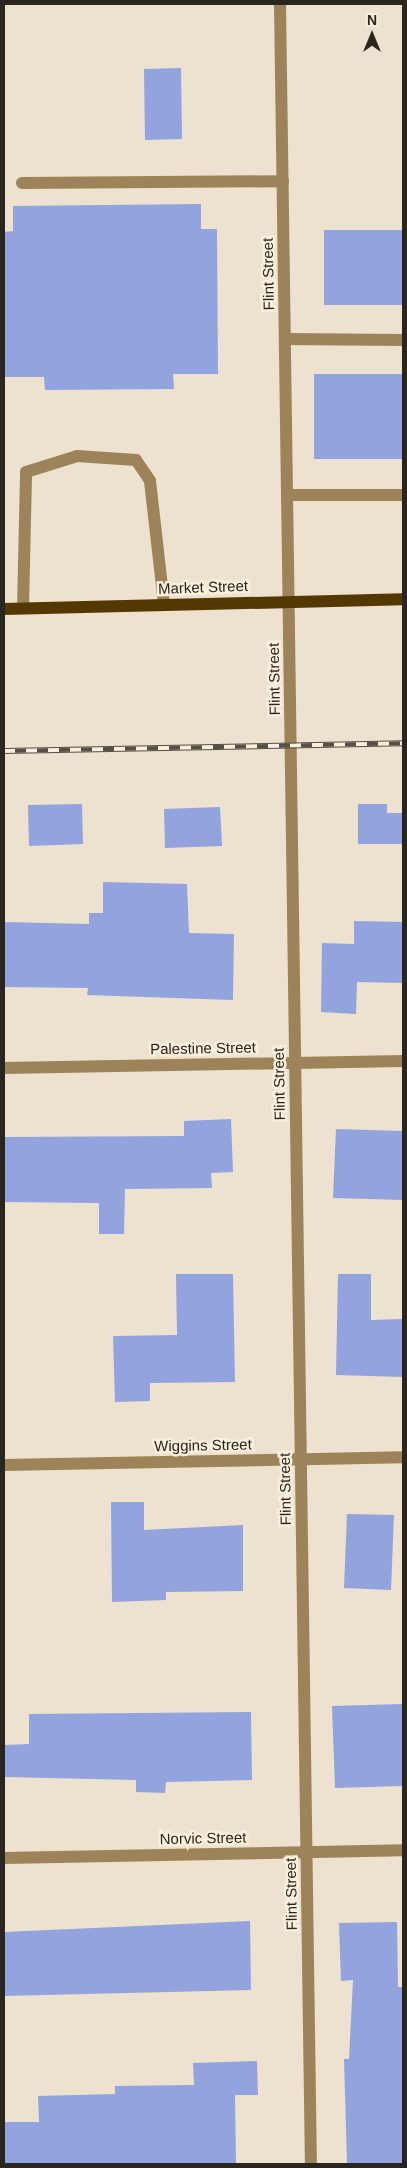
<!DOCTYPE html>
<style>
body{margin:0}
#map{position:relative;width:407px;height:2168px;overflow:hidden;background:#ede1cf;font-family:Helvetica,sans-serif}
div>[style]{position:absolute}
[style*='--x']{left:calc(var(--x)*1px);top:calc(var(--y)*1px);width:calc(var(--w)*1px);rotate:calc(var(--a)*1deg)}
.building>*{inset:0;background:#92a3dd}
.minor>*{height:12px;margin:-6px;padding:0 6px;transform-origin:6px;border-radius:6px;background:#9d8359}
.major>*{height:12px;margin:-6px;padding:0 6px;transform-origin:6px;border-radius:6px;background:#533901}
.rail>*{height:5.5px;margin-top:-2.75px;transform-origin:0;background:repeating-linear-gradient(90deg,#faefdc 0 11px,#575047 0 22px);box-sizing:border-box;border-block:1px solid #575047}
span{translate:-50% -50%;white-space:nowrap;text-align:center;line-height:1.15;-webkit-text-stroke:5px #faefdc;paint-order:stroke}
.street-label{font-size:15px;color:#2a251f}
.frame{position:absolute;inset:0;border:5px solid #2a251f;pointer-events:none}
.north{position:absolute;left:347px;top:10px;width:50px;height:50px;-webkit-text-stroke:4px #faefdc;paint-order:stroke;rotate:0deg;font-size:14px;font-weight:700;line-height:20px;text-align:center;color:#2a251f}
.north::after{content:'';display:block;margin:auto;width:18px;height:22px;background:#2a251f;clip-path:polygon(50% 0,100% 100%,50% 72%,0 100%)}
</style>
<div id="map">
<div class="building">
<i style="clip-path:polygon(181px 68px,182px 139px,145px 140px,144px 69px)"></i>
<i style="clip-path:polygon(201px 204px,201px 229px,217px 229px,218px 374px,173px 374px,174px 389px,45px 390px,44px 377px,4px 377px,4px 232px,13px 231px,13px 206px)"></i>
<i style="clip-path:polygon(324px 230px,403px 230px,403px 305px,324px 305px)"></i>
<i style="clip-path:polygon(314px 374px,403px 374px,403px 459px,314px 459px)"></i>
<i style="clip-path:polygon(82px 804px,83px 844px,29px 846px,28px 805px)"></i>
<i style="clip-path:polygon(358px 804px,387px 804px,387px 813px,403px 813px,403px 844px,358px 844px)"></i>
<i style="clip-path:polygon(220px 807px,222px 846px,165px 848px,164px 809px)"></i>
<i style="clip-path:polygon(103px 882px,187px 884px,189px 933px,234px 934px,233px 1000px,87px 995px,88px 988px,4px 987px,4px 922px,89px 924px,89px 913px,103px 913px)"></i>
<i style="clip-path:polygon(354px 921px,403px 922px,403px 983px,357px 982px,356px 1014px,321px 1012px,322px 943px,354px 944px)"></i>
<i style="clip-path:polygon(231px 1119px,233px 1172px,211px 1173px,212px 1188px,125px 1189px,124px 1234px,99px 1234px,99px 1203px,4px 1202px,4px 1137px,184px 1136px,184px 1121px)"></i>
<i style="clip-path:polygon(336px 1129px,403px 1131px,403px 1200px,333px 1198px)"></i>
<i style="clip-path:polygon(176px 1274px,233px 1274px,235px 1382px,150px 1383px,150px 1401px,115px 1402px,113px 1336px,177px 1335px)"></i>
<i style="clip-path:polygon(338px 1274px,371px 1274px,371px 1320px,403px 1319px,403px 1377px,336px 1375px)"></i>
<i style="clip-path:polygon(111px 1502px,144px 1502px,144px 1530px,243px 1525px,243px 1591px,166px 1592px,166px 1600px,112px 1602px)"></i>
<i style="clip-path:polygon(347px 1514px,394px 1515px,391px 1590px,344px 1588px)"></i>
<i style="clip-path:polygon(403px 1704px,403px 1786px,335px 1788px,332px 1706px)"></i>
<i style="clip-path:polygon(251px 1712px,252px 1780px,166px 1782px,165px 1793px,136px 1792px,136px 1780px,4px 1777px,4px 1745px,29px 1744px,29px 1714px)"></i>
<i style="clip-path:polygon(250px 1921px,251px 1990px,4px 1996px,4px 1932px)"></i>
<i style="clip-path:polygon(397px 1922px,398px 1987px,403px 1987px,403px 2164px,347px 2164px,344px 2059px,349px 2059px,353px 1980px,341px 1981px,339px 1923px)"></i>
<i style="clip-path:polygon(257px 2061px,258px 2095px,235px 2095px,236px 2164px,4px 2164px,4px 2122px,39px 2122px,38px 2096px,115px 2094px,115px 2086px,194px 2085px,193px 2063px)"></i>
</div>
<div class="minor">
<i style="--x:280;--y:4;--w:2160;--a:89.18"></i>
<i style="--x:22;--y:183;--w:261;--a:-0.4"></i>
<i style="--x:285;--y:339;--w:118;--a:0.5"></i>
<i style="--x:287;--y:495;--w:116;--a:0"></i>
<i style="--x:23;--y:608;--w:136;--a:-88.7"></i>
<i style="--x:26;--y:472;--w:53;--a:-17.4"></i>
<i style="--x:77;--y:456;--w:59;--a:3.9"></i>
<i style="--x:136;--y:460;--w:25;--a:56"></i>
<i style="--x:150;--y:481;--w:124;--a:83.5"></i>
<i style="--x:4;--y:1068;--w:399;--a:-1"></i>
<i style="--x:4;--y:1465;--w:399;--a:-1.1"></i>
<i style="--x:4;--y:1858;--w:399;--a:-1.1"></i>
</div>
<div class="major">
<i style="--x:4;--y:609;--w:399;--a:-1.4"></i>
</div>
<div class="rail">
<i style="--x:4;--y:751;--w:399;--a:-1.1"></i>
</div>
<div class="street-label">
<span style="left:268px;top:274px;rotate:-91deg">Flint Street</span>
<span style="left:203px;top:587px;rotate:-2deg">Market Street</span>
<span style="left:274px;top:679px;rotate:-91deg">Flint Street</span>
<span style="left:203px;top:1048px;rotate:-1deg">Palestine Street</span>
<span style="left:279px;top:1084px;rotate:-91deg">Flint Street</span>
<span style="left:203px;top:1445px;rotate:-1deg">Wiggins Street</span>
<span style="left:285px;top:1489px;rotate:-91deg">Flint Street</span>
<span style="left:203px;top:1838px;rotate:-1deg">Norvic Street</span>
<span style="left:291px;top:1894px;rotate:-91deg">Flint Street</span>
</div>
<div class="frame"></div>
<div class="north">N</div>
</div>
